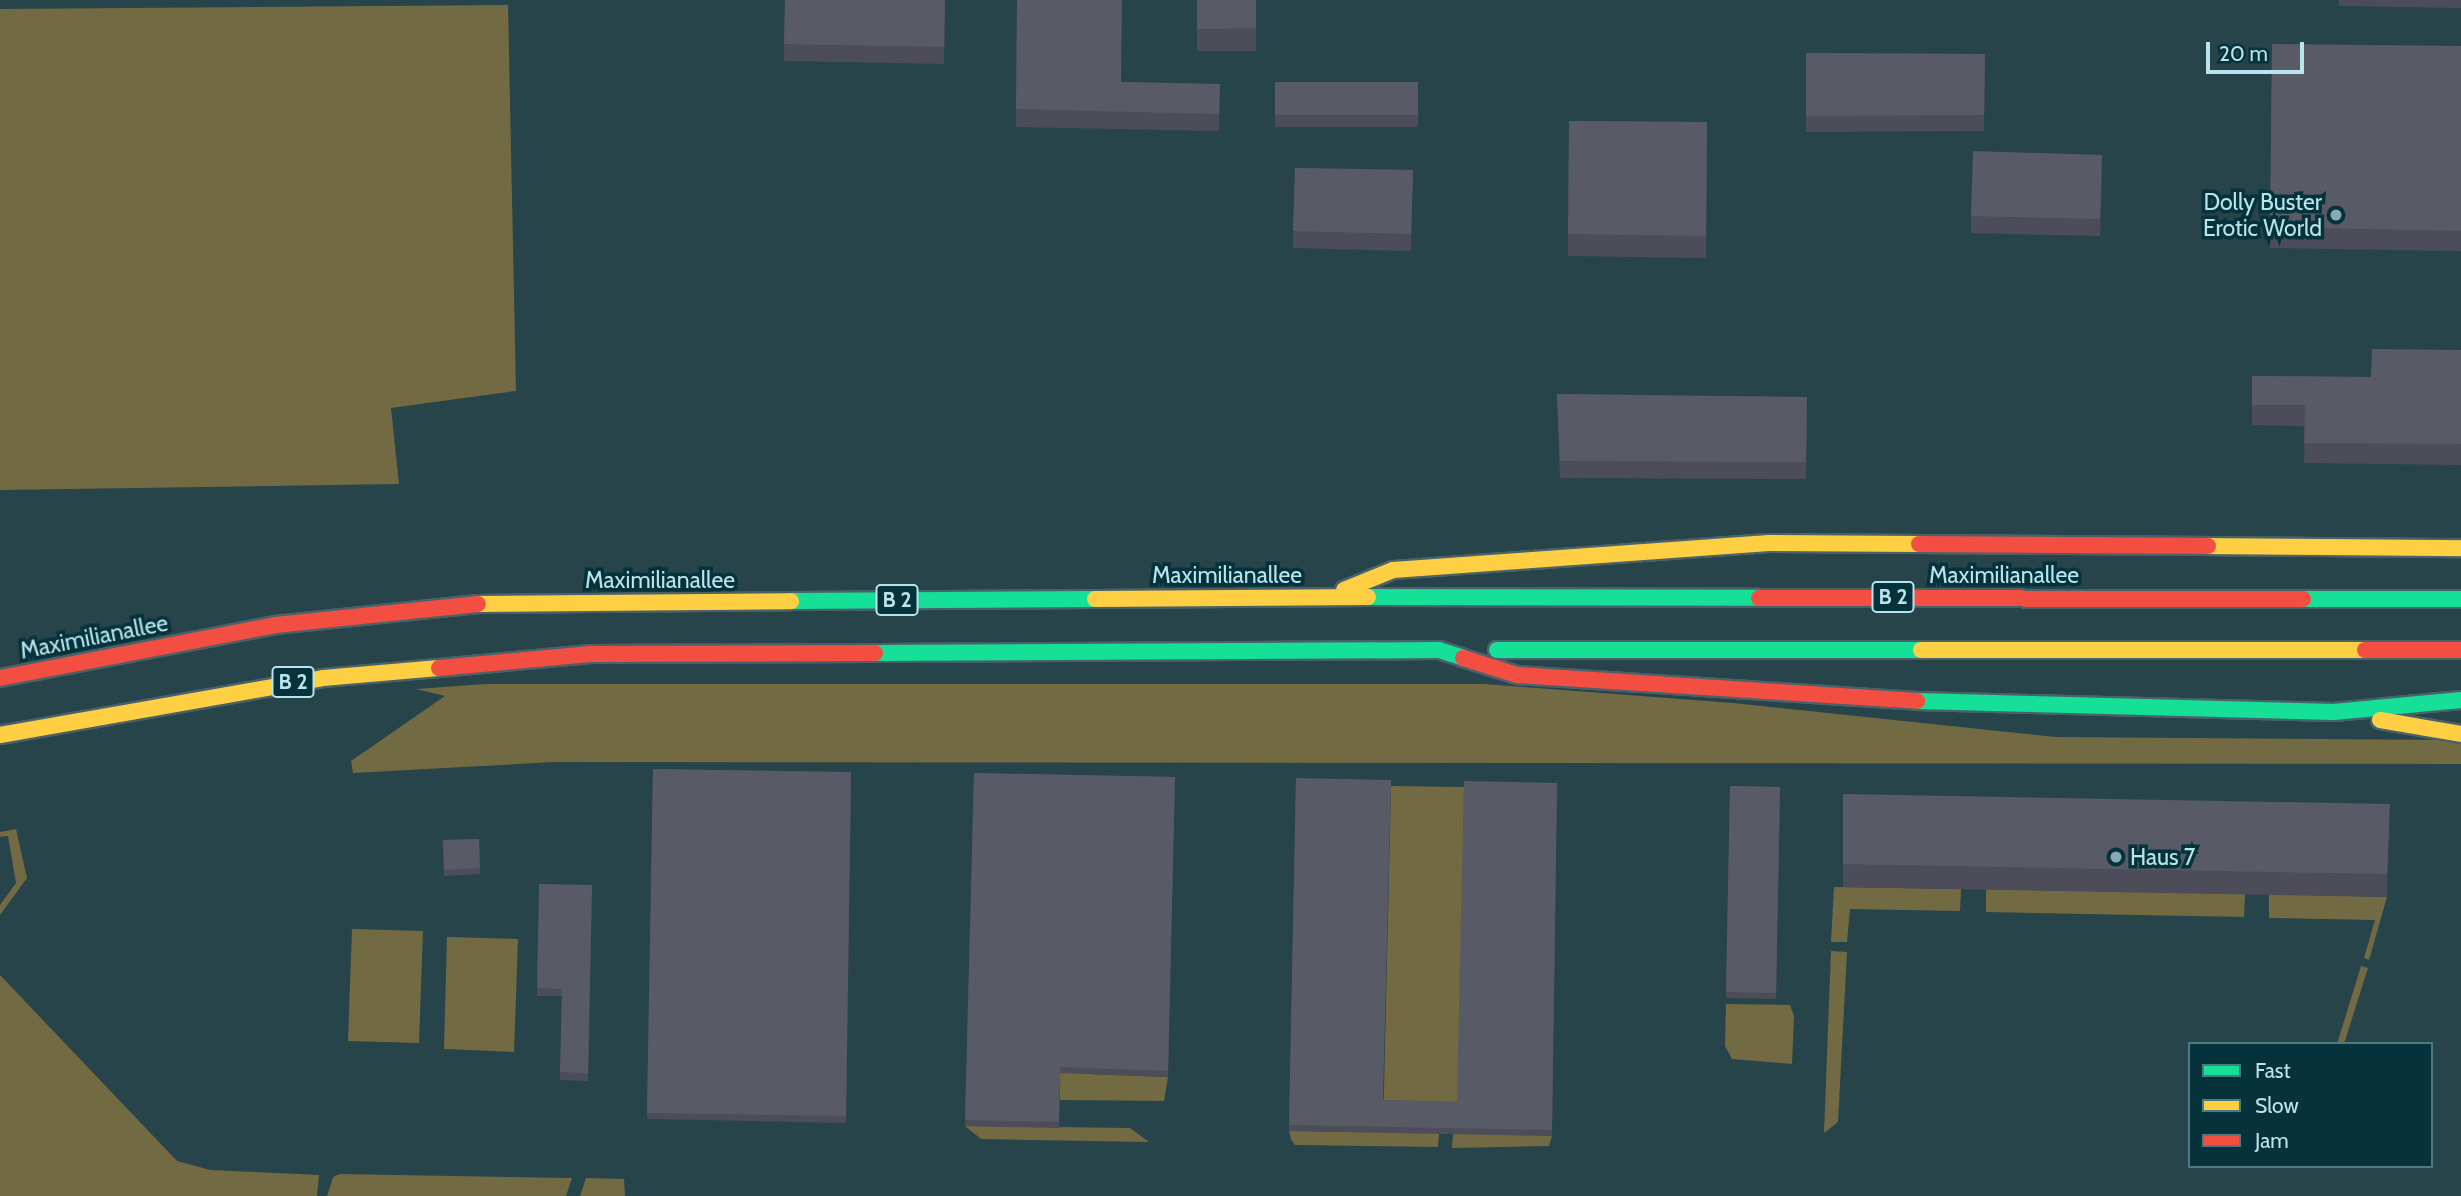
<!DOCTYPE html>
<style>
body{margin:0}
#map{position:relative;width:2461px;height:1196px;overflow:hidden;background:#27444a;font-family:Cabin,sans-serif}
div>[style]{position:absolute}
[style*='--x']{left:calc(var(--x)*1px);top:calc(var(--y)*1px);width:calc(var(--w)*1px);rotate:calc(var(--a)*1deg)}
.green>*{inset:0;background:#716a42}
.roads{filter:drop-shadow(2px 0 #496269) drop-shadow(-2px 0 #496269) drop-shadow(0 2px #496269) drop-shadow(0 -2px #496269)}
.fast>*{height:16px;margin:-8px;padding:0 8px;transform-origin:8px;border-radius:8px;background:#16e098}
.slow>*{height:16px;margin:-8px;padding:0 8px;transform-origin:8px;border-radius:8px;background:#ffcf43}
.jam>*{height:16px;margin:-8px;padding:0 8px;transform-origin:8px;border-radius:8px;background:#f24e42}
.wall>*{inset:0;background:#4c4d58}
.shaded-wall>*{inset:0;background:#3e3f47}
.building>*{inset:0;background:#585a66}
.dots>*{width:19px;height:19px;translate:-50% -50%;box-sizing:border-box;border:4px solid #05323b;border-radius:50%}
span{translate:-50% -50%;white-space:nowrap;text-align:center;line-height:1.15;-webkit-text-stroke:7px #05323b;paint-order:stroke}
.shield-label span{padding:2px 5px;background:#05323b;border:2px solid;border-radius:5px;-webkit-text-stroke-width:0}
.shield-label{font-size:21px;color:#b8e4ee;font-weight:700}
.poi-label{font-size:23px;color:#b8e4ee}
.right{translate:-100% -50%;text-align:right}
.left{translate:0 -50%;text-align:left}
.street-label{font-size:23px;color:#b8e4ee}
.legend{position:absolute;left:2188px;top:1042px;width:245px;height:126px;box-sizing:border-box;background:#05323b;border:2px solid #4d7983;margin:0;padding:9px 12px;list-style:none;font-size:21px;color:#b8e4ee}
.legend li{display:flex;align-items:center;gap:14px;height:35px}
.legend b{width:35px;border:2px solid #4d7983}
.scale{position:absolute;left:2206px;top:42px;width:98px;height:32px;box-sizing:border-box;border:4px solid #b8e4ee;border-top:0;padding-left:9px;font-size:21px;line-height:24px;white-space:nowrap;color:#b8e4ee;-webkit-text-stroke:5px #05323b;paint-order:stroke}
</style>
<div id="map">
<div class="green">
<i style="clip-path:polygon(508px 5px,516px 391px,391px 408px,399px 484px,0 490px,0 9px)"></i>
<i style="clip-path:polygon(485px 684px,1485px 684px,1733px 703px,2056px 737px,2455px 740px,2461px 741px,2461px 764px,554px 762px,353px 773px,351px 761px,445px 696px,416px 689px)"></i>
<i style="clip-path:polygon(1051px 780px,1089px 1074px,1168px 1077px,1164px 1101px,1060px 1100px)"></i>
<i style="clip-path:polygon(1391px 786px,1464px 787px,1552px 1136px,1549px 1146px,1452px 1148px,1453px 1134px,1439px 1134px,1438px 1147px,1295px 1145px,1291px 1139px,1289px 1131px,1383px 1132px)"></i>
<i style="clip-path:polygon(16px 829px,27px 878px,0 915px,0 905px,16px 883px,8px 836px,0 837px,0 832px)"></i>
<i style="clip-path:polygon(1834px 887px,1961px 889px,1960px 911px,1850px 909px,1847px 942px,1831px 942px)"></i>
<i style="clip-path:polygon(1986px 889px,2245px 894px,2244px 917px,1986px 912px)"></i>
<i style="clip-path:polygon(2269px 894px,2387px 897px,2369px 960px,2364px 958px,2375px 920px,2269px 918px)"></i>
<i style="clip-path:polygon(352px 929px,423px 931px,419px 1043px,348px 1041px)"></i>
<i style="clip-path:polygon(447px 937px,518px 939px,514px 1052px,444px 1049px)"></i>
<i style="clip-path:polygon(1831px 951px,1847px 952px,1838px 1122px,1824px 1133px)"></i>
<i style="clip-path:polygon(2361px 966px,2368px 968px,2344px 1044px,2337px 1044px)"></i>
<i style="clip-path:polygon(0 975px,177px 1161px,210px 1170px,319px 1175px,317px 1196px,0 1196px)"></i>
<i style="clip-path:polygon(1726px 1004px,1790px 1005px,1794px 1016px,1792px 1064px,1732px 1059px,1725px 1046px)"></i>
<i style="clip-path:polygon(965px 1126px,1130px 1128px,1149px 1142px,981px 1139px)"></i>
<i style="clip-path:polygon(340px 1174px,572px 1178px,566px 1196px,327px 1196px,333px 1177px)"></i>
<i style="clip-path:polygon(586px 1178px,624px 1179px,625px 1196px,580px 1196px)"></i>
</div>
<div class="roads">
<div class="fast">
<i style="--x:1368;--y:597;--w:391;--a:0.1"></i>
<i style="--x:2303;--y:599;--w:158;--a:0"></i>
<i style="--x:791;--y:601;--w:304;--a:-0.4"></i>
<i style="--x:1497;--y:650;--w:424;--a:0"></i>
<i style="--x:875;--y:653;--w:564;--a:-0.3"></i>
<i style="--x:1439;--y:650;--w:25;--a:18"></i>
<i style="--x:1917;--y:701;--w:417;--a:1.5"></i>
<i style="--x:2334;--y:712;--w:128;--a:-5.4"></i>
</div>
<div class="slow">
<i style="--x:2208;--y:546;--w:253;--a:0.5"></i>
<i style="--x:1344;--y:590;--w:53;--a:-22.2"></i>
<i style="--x:1393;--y:570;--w:377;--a:-4.1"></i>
<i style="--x:1769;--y:543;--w:150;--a:0.4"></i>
<i style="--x:1095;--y:599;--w:273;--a:-0.4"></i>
<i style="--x:478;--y:604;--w:313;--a:-0.5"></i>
<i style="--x:1921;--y:650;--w:444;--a:0"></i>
<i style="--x:2380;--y:720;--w:82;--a:9.8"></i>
<i style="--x:0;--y:735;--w:328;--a:-10"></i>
<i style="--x:323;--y:678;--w:116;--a:-4.9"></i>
</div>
<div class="jam">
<i style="--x:1919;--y:544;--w:289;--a:0.4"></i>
<i style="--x:1759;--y:598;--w:544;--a:0.11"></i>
<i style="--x:2365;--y:650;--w:96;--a:0"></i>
<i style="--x:1463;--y:658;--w:57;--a:17.5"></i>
<i style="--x:1517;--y:675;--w:401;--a:3.7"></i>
<i style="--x:439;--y:668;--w:152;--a:-5.3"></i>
<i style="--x:590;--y:654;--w:285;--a:-0.2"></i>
<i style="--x:0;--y:678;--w:280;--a:-10.9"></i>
<i style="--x:275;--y:625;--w:204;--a:-5.9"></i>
</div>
</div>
<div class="wall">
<i style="clip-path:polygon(785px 0,945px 0,944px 64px,784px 61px)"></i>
<i style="clip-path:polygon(1017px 0,1121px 82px,1220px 84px,1219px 131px,1016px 127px)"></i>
<i style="clip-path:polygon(1197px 0,1256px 0,1256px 51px,1197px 51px)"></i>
<i style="clip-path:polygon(2339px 0,2461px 0,2461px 8px,2339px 6px)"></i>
<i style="clip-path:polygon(2272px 44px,2461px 46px,2461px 251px,2270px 248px)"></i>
<i style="clip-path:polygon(1806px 53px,1985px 54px,1984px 131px,1806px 132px)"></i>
<i style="clip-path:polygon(1275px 82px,1418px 82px,1418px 127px,1275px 127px)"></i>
<i style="clip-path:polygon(1569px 121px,1707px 122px,1706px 258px,1568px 256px)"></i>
<i style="clip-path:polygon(1295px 168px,1413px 170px,1411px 251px,1293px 248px)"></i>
<i style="clip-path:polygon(2102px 172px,2100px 236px,1971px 233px,1971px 216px)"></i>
<i style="clip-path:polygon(2461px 350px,2461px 465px,2304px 463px,2305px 426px,2252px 425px,2252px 376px,2371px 377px)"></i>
<i style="clip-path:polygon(1557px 394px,1807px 397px,1806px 479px,1560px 478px)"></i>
<i style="clip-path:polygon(653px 769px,851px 772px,846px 1123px,647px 1119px)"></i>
<i style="clip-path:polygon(974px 773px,1175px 777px,1168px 1077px,1060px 1073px,1059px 1128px,965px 1126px)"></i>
<i style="clip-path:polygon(1296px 778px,1384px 1100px,1457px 1102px,1557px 783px,1552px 1136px,1289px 1131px)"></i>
<i style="clip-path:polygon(1730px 786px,1780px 787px,1776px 999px,1726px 998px)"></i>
<i style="clip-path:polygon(1843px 794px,2390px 827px,2387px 897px,1843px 887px)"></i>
<i style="clip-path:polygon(479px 839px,480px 874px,444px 876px,443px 840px)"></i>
<i style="clip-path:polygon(592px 885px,588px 1081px,560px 1080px,562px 996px,537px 996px,537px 988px)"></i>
</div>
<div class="shaded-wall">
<i style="clip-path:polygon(2390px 804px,2390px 827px,2387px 897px,2387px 874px)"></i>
</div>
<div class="building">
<i style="clip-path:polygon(785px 0,945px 0,944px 47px,784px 44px)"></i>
<i style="clip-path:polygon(1017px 0,1122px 0,1121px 82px,1220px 84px,1219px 114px,1016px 109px)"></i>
<i style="clip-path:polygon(1197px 0,1256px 0,1256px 28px,1197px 29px)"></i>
<i style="clip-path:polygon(2272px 44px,2461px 46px,2461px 231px,2270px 227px)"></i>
<i style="clip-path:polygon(1806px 53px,1985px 54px,1984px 115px,1806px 116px)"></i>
<i style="clip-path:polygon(1275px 82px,1418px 82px,1418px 115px,1275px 115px)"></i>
<i style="clip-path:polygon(1569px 121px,1707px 122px,1706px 236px,1568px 234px)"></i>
<i style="clip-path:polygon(1973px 151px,2102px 155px,2100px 219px,1971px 216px)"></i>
<i style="clip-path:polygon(1295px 168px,1413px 170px,1411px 234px,1293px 231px)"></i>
<i style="clip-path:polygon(2372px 349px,2461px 350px,2461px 444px,2304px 443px,2305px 405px,2252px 405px,2252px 376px,2371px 377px)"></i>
<i style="clip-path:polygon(1557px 394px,1807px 397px,1806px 462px,1560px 461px)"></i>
<i style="clip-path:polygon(653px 769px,851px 772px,846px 1116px,647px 1113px)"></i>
<i style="clip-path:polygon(974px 773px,1175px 777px,1168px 1071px,1060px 1067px,1059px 1122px,965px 1120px)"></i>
<i style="clip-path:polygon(1296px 778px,1391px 780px,1383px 1100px,1457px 1102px,1464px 781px,1557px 783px,1552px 1130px,1289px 1125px)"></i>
<i style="clip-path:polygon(1730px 786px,1780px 787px,1776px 993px,1726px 992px)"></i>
<i style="clip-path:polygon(1843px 794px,2390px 804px,2387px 874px,1843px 864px)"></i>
<i style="clip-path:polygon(479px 839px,480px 868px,444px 870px,443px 840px)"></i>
<i style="clip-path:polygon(539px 884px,592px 885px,588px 1073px,560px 1072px,562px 989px,537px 988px)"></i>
</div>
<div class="dots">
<i style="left:2336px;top:215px;background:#85acb5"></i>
<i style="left:2116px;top:857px;background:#85acb5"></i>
</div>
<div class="shield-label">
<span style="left:1893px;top:597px">B 2</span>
<span style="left:897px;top:600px">B 2</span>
<span style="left:293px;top:682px">B 2</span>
</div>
<div class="poi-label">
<span class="right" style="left:2322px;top:215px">Dolly Buster<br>Erotic World</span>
<span class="left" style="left:2130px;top:857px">Haus 7</span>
</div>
<div class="street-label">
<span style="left:1227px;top:575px">Maximilianallee</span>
<span style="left:2004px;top:575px">Maximilianallee</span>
<span style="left:660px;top:580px">Maximilianallee</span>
<span style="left:94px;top:637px;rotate:-11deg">Maximilianallee</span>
</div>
<ul class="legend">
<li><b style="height:9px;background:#16e098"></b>Fast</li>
<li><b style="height:9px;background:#ffcf43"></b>Slow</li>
<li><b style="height:9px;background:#f24e42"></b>Jam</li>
</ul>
<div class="scale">20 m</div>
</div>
